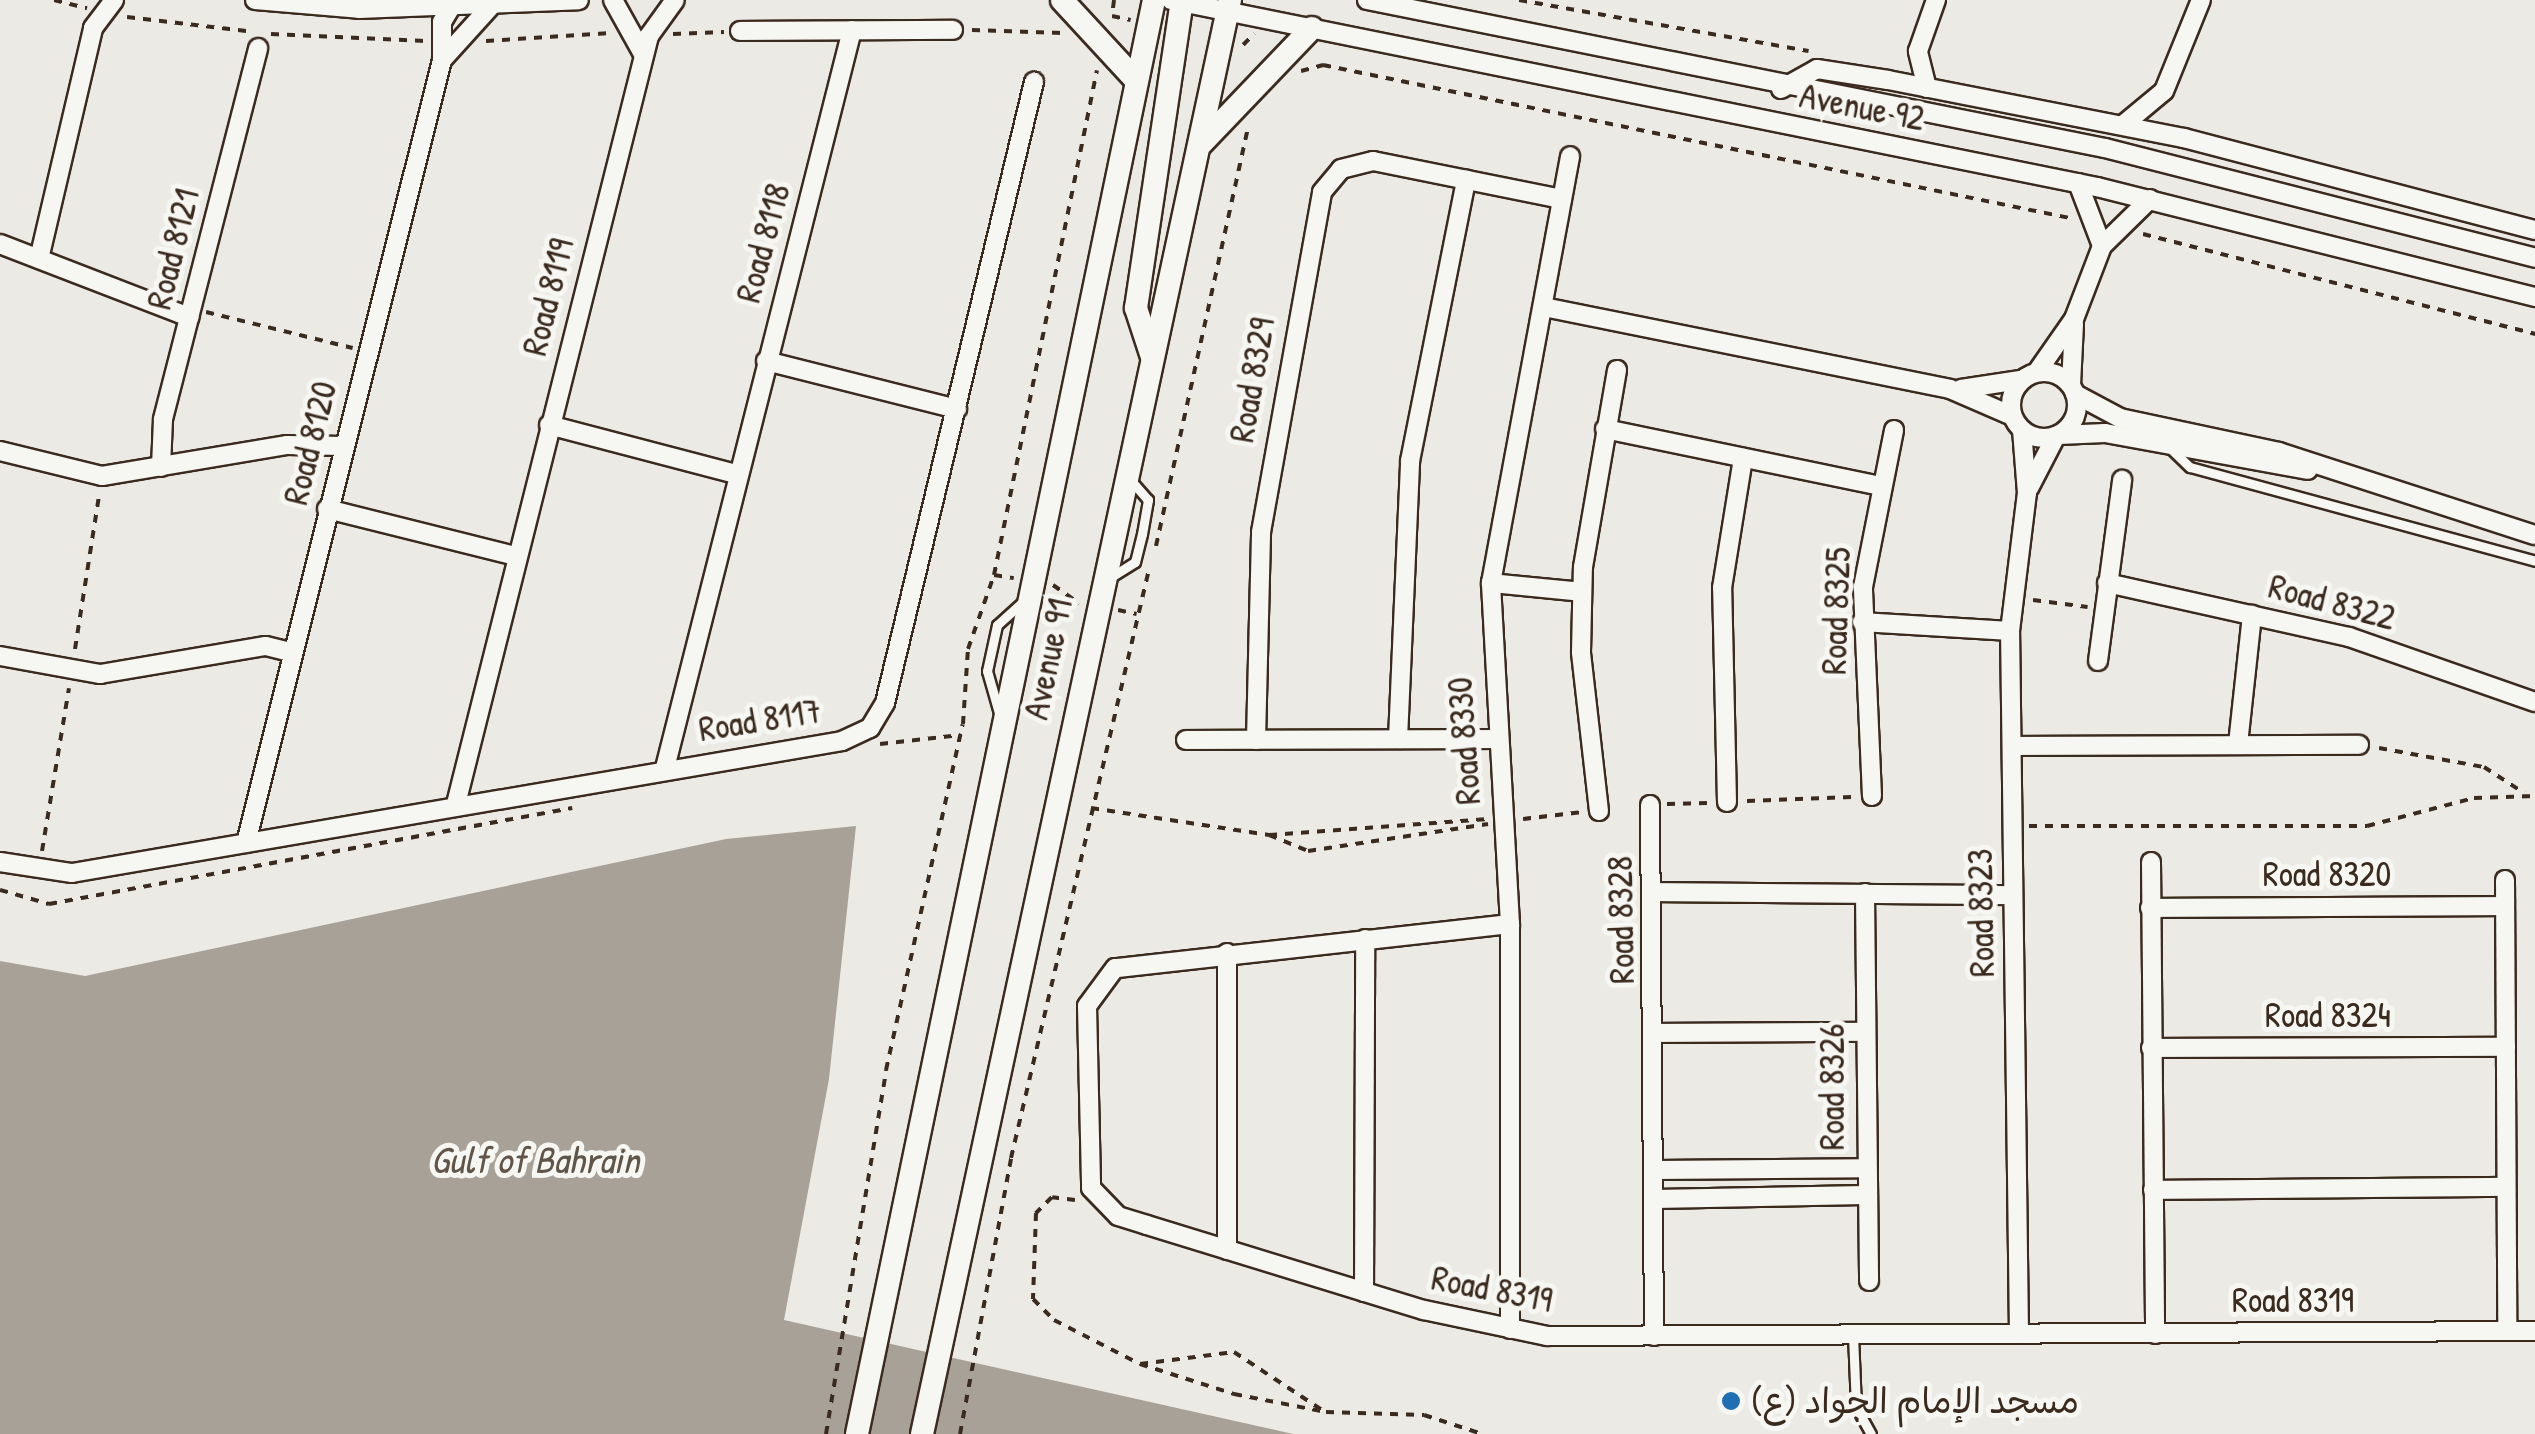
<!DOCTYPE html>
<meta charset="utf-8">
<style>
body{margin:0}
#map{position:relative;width:2535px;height:1434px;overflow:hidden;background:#ebeae5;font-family:"Patrick Hand","Playpen Sans Arabic",sans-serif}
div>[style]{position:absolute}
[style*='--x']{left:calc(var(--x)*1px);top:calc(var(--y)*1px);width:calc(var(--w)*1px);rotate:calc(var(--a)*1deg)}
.water>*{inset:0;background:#a8a198}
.path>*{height:4px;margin-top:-2px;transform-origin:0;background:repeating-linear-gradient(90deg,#3b2a1e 0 8px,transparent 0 16px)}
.roads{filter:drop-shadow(2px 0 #3b2a1e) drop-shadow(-2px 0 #3b2a1e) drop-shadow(0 2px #3b2a1e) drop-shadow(0 -2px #3b2a1e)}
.service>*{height:9px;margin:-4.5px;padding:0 4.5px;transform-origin:4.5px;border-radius:4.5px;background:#f6f6f2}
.minor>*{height:18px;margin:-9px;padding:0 9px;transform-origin:9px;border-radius:9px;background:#f6f6f2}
.minor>.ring{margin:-9px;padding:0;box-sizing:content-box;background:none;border:18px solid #f6f6f2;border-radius:50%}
.tertiary>*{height:22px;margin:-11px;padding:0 11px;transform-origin:11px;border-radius:11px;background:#f6f6f2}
.dots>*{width:28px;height:28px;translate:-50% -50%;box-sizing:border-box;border:5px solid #f6f6f2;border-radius:50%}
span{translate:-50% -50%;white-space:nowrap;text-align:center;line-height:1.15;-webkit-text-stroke:10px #f6f6f2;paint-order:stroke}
.street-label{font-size:35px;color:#3b2a1e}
.poi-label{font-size:35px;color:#3b2a1e}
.left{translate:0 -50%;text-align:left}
.water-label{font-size:38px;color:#615449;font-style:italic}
</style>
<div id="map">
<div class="water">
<i style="clip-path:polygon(856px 826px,829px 1079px,784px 1320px,1293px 1434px,0 1434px,0 961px,85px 976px,726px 839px)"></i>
</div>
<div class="path">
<i style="--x:54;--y:0;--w:34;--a:14"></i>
<i style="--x:1114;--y:0;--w:16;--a:97"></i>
<i style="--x:1112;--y:16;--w:19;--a:12"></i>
<i style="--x:1519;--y:0;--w:294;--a:10"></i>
<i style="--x:127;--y:17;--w:120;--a:6.7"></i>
<i style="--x:972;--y:30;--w:91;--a:1.9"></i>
<i style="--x:271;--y:34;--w:155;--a:2.6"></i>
<i style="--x:673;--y:34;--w:51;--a:-2.2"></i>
<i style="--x:486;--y:41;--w:125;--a:-3.7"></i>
<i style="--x:1243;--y:45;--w:16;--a:-45"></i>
<i style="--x:1301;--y:71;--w:23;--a:-15"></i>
<i style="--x:1323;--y:65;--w:763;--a:11.58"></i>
<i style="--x:2143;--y:234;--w:405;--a:14.3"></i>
<i style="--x:206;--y:312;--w:151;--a:13.8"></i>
<i style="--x:1156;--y:546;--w:430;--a:-77.6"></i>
<i style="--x:994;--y:575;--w:20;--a:9"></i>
<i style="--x:1053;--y:585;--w:32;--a:35"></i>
<i style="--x:2033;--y:600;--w:55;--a:7.3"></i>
<i style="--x:1118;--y:610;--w:19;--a:12"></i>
<i style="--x:75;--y:649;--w:156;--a:-81.1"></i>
<i style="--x:880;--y:744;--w:81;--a:-6.4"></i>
<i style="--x:2379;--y:748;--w:107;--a:10.3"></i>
<i style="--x:2484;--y:767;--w:48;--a:33"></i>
<i style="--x:1747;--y:801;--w:105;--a:-2.2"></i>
<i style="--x:1667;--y:804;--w:40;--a:-1.4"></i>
<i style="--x:1091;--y:808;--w:180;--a:8.6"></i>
<i style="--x:1269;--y:835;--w:220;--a:-4.2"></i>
<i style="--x:1523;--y:819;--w:60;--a:-6.7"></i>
<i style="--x:2029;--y:826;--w:338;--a:0"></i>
<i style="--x:2367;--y:826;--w:111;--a:-14.7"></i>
<i style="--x:2474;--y:798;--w:61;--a:-1.9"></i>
<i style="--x:1269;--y:835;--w:42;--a:22.3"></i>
<i style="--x:1308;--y:851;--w:182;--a:-8.5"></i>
<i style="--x:42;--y:851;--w:165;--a:-80.6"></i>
<i style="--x:0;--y:890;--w:51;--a:15.9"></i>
<i style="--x:49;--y:904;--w:532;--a:-10.4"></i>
<i style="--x:1075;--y:1200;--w:23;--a:-173"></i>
<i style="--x:1052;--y:1197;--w:23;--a:135"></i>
<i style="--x:1036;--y:1213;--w:86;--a:92"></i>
<i style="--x:1033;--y:1299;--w:30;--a:45"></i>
<i style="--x:1054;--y:1320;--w:97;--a:27.1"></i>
<i style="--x:1140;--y:1364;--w:99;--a:17.7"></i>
<i style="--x:1234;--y:1394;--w:94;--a:11.1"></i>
<i style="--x:1326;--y:1412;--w:98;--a:1.8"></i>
<i style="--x:1424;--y:1415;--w:61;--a:18.1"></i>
<i style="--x:1140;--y:1364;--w:95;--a:-7.3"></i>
<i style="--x:1234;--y:1352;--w:109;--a:33.4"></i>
<i style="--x:826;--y:1434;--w:369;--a:-80.6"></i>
<i style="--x:886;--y:1070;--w:354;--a:-77.5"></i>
<i style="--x:963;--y:724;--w:75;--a:-86.2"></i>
<i style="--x:968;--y:649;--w:78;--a:-70.6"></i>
<i style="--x:994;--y:575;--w:515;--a:-78.47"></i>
<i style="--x:960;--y:1434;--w:281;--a:-79.5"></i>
<i style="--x:1011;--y:1158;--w:605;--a:-76.81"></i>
</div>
<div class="roads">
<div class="service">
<i style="--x:2169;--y:447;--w:29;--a:44"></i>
<i style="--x:2190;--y:467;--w:358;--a:15.2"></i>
<i style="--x:1111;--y:577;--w:28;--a:-32"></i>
<i style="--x:1135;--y:562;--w:29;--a:-76"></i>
<i style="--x:1142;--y:534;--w:35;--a:-80"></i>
<i style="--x:1148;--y:500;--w:28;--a:-131"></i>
<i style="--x:1001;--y:720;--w:51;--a:-105.9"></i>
<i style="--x:987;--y:671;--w:47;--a:-77.7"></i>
<i style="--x:997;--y:625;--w:39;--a:-42"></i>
<i style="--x:1853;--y:1335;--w:72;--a:87.6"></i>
<i style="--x:1856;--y:1407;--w:31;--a:61"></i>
</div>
<div class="minor">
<i style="--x:255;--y:0;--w:104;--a:4.9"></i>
<i style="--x:359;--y:9;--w:220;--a:-2.3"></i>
<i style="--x:613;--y:0;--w:62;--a:60.9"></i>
<i style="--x:1171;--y:0;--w:945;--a:11.42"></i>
<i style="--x:2097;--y:187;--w:452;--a:14.1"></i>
<i style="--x:1367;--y:0;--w:753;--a:11.34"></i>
<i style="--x:2105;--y:148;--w:444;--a:14.3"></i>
<i style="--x:740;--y:31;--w:213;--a:-0.3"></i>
<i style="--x:442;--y:60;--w:38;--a:-90"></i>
<i style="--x:442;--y:22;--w:26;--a:-59"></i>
<i style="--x:1927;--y:88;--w:38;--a:-104"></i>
<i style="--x:1918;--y:51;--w:54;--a:-70.6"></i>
<i style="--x:1781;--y:89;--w:41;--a:-29.1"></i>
<i style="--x:1817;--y:69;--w:72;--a:8.8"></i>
<i style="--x:1888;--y:80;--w:302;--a:11.1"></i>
<i style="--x:2184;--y:138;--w:363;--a:14.7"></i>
<i style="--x:2123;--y:125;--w:53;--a:-39.7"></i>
<i style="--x:2164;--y:91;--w:98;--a:-67.9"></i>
<i style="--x:2078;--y:183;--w:67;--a:69.1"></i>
<i style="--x:0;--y:244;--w:203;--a:21.1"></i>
<i style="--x:39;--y:259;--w:237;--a:-76.8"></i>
<i style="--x:93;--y:28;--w:35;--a:-53"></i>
<i style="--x:1544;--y:307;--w:414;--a:11.4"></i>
<i style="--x:1950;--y:389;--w:68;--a:23.5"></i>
<i style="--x:766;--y:361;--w:197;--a:14.1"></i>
<i class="ring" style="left:2011px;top:372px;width:48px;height:48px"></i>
<i style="--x:2037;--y:372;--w:65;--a:-55.1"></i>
<i style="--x:2074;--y:319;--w:78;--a:-69"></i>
<i style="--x:2102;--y:246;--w:67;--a:-44.4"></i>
<i style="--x:2071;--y:385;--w:61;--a:-87.2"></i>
<i style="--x:1961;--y:389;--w:60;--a:-8.7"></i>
<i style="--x:2075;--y:394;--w:51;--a:28.1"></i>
<i style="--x:2120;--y:418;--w:163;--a:12.1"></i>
<i style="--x:2279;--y:452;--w:269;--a:18"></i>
<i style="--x:549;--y:425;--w:193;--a:14.7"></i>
<i style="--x:1605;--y:429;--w:281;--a:11.7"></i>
<i style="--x:2059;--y:435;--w:46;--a:-2.5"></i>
<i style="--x:2105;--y:433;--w:206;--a:10.3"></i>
<i style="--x:0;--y:451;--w:105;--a:13.8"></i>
<i style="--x:102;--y:476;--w:188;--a:-9.5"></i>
<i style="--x:287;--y:445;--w:57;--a:1"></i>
<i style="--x:161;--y:467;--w:48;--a:-87.6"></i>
<i style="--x:163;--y:419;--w:383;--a:-75.6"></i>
<i style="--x:2029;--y:488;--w:59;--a:-62.6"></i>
<i style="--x:327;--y:509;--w:194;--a:14"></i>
<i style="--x:1491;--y:583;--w:91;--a:5.6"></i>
<i style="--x:2107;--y:583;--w:248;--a:12.6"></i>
<i style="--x:2349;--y:637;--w:197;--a:19.3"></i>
<i style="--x:1862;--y:622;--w:148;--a:3.5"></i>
<i style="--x:0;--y:656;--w:102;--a:10.2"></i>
<i style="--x:100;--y:674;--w:168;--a:-9.6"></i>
<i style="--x:266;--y:646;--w:25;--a:14"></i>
<i style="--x:2098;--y:661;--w:183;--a:-82.4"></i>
<i style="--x:1398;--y:739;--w:278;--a:-87.5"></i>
<i style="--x:1410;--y:461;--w:287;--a:-78.7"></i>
<i style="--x:1186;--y:740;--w:307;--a:-0.2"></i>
<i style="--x:1256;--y:740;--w:208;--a:-88.6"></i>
<i style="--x:1261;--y:532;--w:345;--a:-79.8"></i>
<i style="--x:1322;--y:192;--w:30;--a:-50"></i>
<i style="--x:1341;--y:169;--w:33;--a:-14"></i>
<i style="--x:1373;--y:161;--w:193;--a:11.4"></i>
<i style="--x:2238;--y:744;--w:130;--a:-83.8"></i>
<i style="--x:2012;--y:746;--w:347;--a:-0.2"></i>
<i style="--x:665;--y:768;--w:761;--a:-75.78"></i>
<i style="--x:1872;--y:796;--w:209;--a:-92.5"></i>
<i style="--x:1863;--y:587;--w:160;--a:-78.8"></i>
<i style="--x:1727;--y:802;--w:214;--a:-91.3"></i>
<i style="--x:1722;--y:588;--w:132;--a:-80.8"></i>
<i style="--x:456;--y:804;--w:792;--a:-75.89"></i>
<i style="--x:649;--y:36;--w:44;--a:-54.2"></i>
<i style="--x:1650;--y:805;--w:531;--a:89.57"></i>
<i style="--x:1599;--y:811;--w:160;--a:-96.5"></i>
<i style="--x:1581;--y:652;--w:85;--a:-88.7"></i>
<i style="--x:1583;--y:567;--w:200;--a:-80.2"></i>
<i style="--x:246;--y:843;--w:807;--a:-75.95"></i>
<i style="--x:442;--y:60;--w:73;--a:-47.8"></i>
<i style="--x:0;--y:862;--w:73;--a:8.7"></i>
<i style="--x:72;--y:873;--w:781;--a:-9.73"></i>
<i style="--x:842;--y:741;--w:31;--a:-25"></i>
<i style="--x:870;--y:728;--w:29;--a:-59"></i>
<i style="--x:885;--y:703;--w:639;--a:-76.51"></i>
<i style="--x:2151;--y:862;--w:472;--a:89.5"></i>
<i style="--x:2505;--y:880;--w:451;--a:89.7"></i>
<i style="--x:1655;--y:892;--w:358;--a:0.5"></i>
<i style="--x:1865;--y:893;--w:388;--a:89.4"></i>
<i style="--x:2150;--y:908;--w:355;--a:-0.3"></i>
<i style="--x:1510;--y:924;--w:397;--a:173.6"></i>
<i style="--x:1115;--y:968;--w:47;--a:126.4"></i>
<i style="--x:1087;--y:1006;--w:182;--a:88.7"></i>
<i style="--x:1091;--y:1188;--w:39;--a:46"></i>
<i style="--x:1118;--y:1216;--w:30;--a:17"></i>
<i style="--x:1147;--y:1225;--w:290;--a:17.1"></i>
<i style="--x:1424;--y:1310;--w:126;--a:11.9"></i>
<i style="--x:1547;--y:1336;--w:988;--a:-0.29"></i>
<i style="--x:1227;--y:953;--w:297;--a:90"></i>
<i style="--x:1655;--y:1033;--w:210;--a:-0.3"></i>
<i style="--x:2151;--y:1048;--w:355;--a:-0.2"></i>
<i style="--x:1655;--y:1170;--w:210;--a:-0.5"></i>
<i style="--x:2153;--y:1190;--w:353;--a:-0.5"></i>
<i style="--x:1655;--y:1199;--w:210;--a:-1.1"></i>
<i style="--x:1364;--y:1292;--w:353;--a:-89.8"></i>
<i style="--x:1510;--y:1329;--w:405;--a:-90"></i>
<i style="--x:1510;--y:924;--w:342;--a:-93.2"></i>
<i style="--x:1491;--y:583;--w:434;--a:-79.5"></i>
<i style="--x:2019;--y:1333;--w:702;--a:-90.73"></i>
<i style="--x:2010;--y:631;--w:139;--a:-83"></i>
<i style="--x:2027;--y:493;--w:63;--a:-94.5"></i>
</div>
<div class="tertiary">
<i style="--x:1062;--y:0;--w:108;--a:47.3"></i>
<i style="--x:1202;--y:143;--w:159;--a:-46.3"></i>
<i style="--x:1152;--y:357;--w:52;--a:-108.1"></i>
<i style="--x:1136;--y:308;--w:311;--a:-81.5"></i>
<i style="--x:857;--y:1434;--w:1464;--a:-78.3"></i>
<i style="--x:922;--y:1434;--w:1467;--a:-77.88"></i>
</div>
</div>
<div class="dots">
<i style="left:1731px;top:1401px;background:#1f6fb2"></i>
</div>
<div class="street-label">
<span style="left:1862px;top:107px;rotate:11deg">Avenue 92</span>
<span style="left:763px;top:243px;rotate:-75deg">Road 8118</span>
<span style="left:173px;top:249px;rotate:-76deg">Road 8121</span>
<span style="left:548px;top:297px;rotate:-76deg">Road 8119</span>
<span style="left:1252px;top:380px;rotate:-80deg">Road 8329</span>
<span style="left:310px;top:443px;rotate:-76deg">Road 8120</span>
<span style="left:2332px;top:602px;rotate:15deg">Road 8322</span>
<span style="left:1836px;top:611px;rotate:-88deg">Road 8325</span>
<span style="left:1048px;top:659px;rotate:-78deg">Avenue 91</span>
<span style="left:760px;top:720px;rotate:-9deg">Road 8117</span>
<span style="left:1464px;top:741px;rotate:-94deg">Road 8330</span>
<span style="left:2327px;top:874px">Road 8320</span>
<span style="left:1981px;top:913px;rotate:-91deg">Road 8323</span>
<span style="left:1621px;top:920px;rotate:-91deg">Road 8328</span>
<span style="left:2328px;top:1015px">Road 8324</span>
<span style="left:1832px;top:1087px;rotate:-90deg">Road 8326</span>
<span style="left:1492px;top:1289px;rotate:11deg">Road 8319</span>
<span style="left:2293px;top:1300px">Road 8319</span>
</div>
<div class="poi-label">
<span class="left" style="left:1751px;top:1401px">مسجد الإمام الجواد (ع)</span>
</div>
<div class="water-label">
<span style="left:535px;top:1160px">Gulf of Bahrain</span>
</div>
</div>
